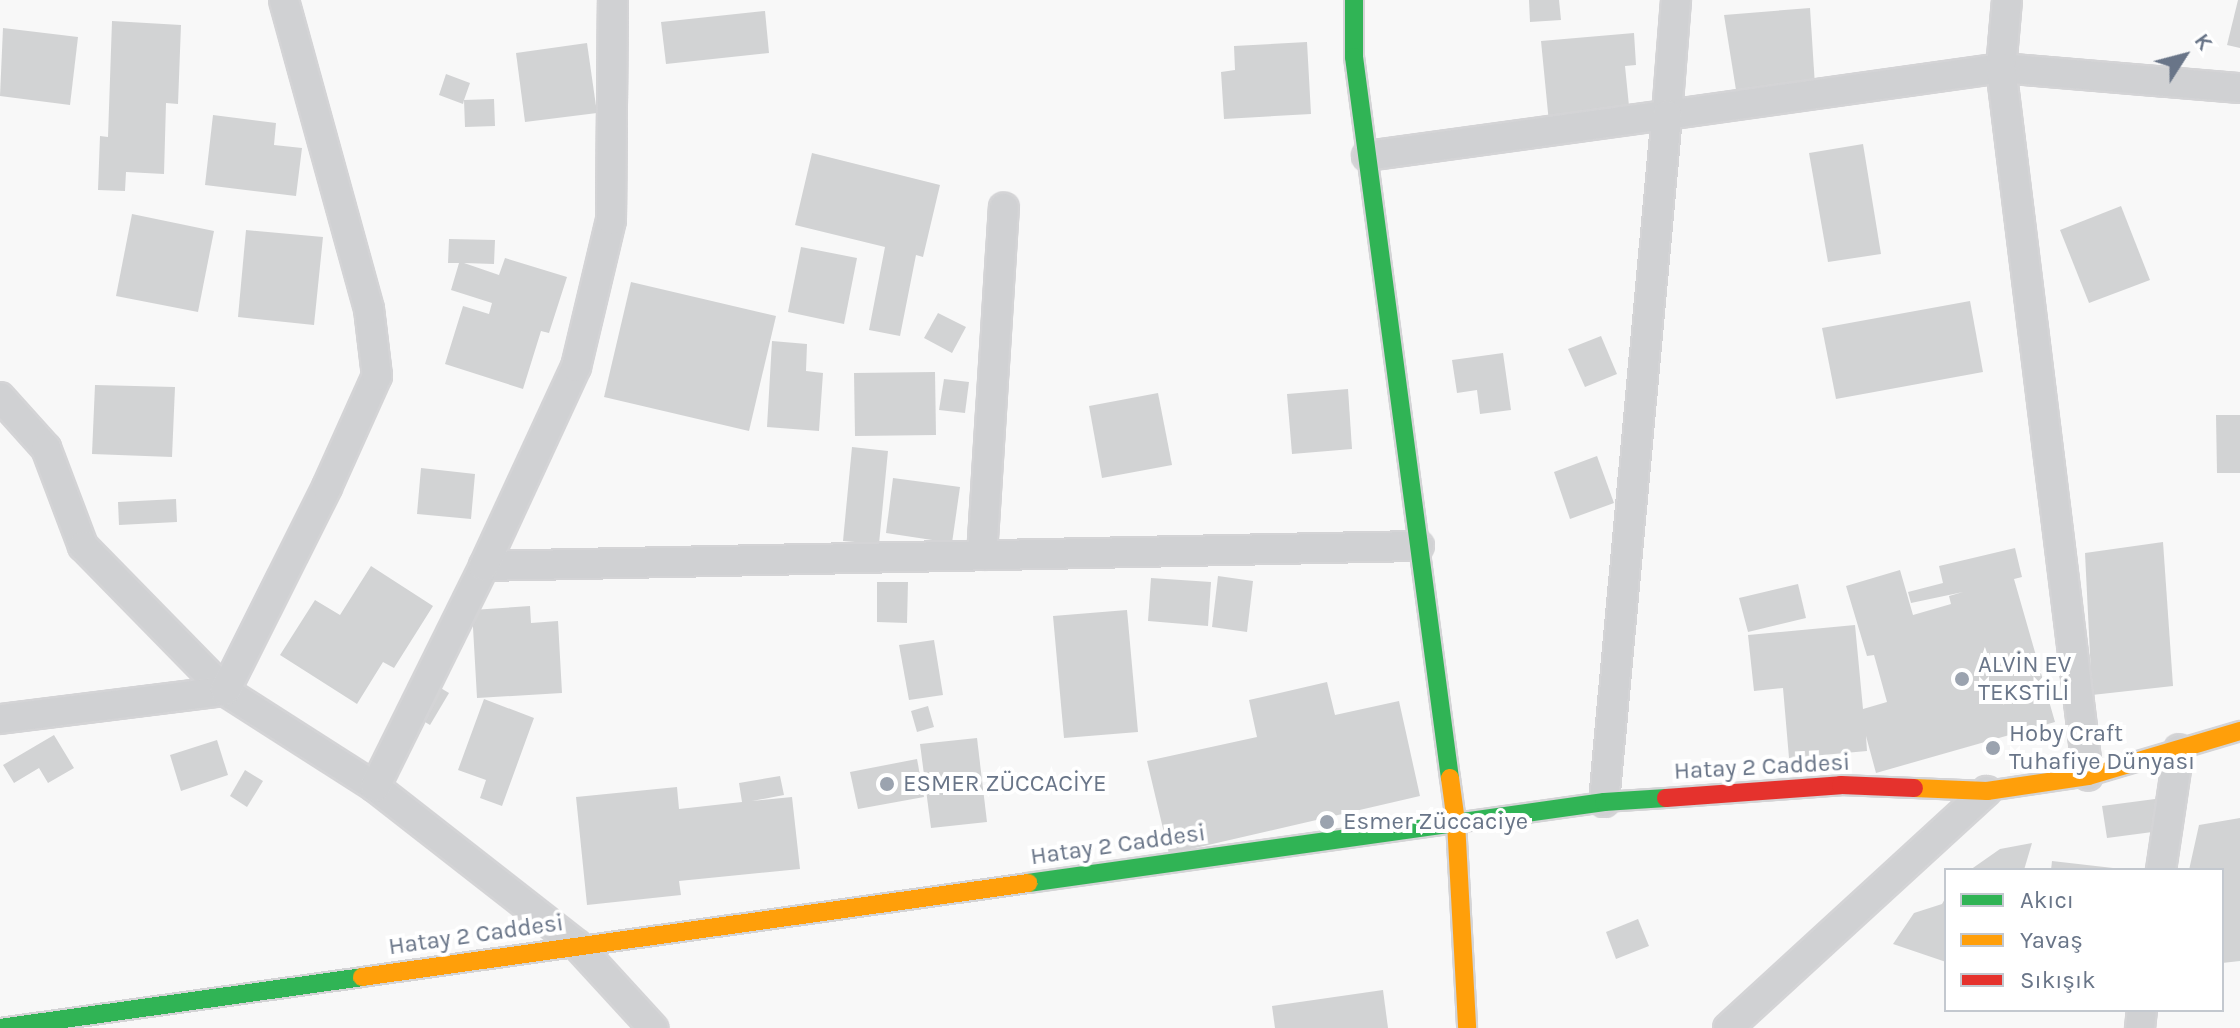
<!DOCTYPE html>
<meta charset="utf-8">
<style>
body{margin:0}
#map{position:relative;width:2240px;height:1028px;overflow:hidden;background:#f8f8f8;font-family:Karla,sans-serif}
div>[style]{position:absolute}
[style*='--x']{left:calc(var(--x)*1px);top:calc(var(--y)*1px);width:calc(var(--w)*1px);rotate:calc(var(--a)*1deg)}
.building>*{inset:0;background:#d2d3d4}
.roads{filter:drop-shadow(2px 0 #d4d4d6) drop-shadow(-2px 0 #d4d4d6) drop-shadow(0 2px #d4d4d6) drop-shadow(0 -2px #d4d4d6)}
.street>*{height:28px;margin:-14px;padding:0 14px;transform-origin:14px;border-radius:14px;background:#d0d1d3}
.fast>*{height:18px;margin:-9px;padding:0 9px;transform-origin:9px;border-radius:9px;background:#30b455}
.slow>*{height:18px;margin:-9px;padding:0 9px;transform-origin:9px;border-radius:9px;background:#ff9f0a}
.jam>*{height:18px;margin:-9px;padding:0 9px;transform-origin:9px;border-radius:9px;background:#e5322d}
.dots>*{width:22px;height:22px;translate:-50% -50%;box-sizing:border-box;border:4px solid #fff;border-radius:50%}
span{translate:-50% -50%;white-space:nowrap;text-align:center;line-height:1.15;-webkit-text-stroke:8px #fff;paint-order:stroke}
.poi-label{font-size:24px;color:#697588}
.left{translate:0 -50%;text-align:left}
.street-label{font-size:24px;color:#697588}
.legend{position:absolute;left:1944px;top:868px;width:280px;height:144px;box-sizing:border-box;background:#fff;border:2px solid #c3c8cf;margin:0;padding:10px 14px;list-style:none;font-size:24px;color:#697588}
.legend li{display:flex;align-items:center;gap:16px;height:40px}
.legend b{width:40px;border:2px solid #c3c8cf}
.north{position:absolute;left:2144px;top:16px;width:80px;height:80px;-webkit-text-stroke:6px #fff;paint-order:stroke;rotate:54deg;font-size:22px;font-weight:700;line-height:32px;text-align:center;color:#697588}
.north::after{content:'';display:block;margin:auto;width:28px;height:36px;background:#697588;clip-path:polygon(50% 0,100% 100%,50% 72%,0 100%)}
</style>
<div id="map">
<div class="building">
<i style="clip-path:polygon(1529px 0,1559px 0,1561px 20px,1530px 22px)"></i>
<i style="clip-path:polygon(2238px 0,2240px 0,2240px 48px,2227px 45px)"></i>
<i style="clip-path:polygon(1810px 8px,1815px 86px,1736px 90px,1724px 15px)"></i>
<i style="clip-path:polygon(765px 11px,769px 53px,666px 64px,661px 22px)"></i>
<i style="clip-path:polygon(112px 21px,181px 25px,178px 104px,166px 103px,164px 174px,126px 172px,125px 191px,98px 190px,100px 136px,108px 137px)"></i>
<i style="clip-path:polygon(3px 28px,78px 37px,70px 105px,0 96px)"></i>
<i style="clip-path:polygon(1634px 33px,1636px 65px,1625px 66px,1630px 116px,1549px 123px,1541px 41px)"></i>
<i style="clip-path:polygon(1307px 42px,1311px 114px,1224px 119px,1221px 72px,1235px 70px,1234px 46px)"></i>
<i style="clip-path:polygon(587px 43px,597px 113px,525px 122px,516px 53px)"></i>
<i style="clip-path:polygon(446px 74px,470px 83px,464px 100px,494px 99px,495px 126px,465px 127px,464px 100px,463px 104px,439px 95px)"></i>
<i style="clip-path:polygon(213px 115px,276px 123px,274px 145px,302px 148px,296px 196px,205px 185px)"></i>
<i style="clip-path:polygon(1863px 144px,1881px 254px,1828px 262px,1809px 153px)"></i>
<i style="clip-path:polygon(812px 153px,940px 185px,923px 257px,916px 255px,900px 336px,869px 330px,885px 247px,795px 225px)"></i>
<i style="clip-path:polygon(2121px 206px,2150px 280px,2089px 303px,2060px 230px)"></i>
<i style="clip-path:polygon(132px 214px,214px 231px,198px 312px,116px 296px)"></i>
<i style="clip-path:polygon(246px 230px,323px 237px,314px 325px,238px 317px)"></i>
<i style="clip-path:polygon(449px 239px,495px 240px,494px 264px,464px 263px,499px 275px,505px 258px,567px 277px,549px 333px,541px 331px,523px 389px,445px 364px,463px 306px,489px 314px,492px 303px,451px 290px,459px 263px,448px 263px)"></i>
<i style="clip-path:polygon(801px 247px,857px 258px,844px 324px,788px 312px)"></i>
<i style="clip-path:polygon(631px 282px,776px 316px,749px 431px,604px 397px)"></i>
<i style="clip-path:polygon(1970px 301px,1983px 372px,1836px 399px,1822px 328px)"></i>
<i style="clip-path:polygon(938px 313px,966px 327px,952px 353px,924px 338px)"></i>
<i style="clip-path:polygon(1601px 336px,1617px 374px,1585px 387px,1568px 349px)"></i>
<i style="clip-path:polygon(772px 341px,807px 344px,806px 371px,823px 373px,819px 431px,767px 427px)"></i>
<i style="clip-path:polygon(1503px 353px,1511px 410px,1480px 414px,1477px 390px,1457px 393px,1452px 360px)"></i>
<i style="clip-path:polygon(935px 372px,936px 435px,855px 436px,854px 373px)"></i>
<i style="clip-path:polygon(944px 379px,969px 382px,965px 413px,939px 410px)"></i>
<i style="clip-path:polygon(95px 385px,175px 387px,172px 457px,92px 454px)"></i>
<i style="clip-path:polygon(1348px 389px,1352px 449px,1292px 454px,1287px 394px)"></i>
<i style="clip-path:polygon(1158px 393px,1172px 465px,1102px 478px,1089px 406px)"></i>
<i style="clip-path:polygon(2216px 415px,2240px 415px,2240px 473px,2217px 473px)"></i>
<i style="clip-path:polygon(852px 447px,888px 451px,879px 544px,843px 541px)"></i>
<i style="clip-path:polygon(1597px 456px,1614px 503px,1570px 519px,1554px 472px)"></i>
<i style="clip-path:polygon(421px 468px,475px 474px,471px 519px,417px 514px)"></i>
<i style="clip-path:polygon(893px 478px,960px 487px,952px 543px,886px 533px)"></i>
<i style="clip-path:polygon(176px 499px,177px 522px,119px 525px,118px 502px)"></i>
<i style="clip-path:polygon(2163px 542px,2173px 686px,2092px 695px,2085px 553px)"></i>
<i style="clip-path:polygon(2015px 548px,2022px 577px,2014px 579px,2055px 722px,1876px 773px,1866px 736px,1867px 751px,1789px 758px,1783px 688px,1754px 691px,1748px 635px,1855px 625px,1863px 709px,1887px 702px,1874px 655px,1867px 656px,1846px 586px,1900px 570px,1913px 615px,1951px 604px,1949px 596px,1963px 592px,1911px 603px,1908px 592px,1943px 583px,1939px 566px)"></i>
<i style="clip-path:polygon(371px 566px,433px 606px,394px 668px,383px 662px,357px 704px,280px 655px,315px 600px,340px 615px)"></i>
<i style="clip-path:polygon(1218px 576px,1253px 581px,1247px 632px,1212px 627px)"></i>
<i style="clip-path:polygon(1151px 578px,1211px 582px,1208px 626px,1148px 621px)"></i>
<i style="clip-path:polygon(877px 582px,908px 582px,907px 623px,877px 622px)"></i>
<i style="clip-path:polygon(1798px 584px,1806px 618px,1748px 632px,1739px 598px)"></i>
<i style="clip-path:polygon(530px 606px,531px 623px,558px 621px,562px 693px,477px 698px,472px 610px)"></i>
<i style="clip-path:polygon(1127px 610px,1138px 732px,1064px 738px,1053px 616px)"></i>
<i style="clip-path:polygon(934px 640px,943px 695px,909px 700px,899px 645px)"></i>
<i style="clip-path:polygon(1327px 682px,1335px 715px,1399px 701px,1420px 796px,1169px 854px,1147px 761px,1257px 737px,1249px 700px)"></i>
<i style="clip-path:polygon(434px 684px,449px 693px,430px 725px,415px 716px)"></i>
<i style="clip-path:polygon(484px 699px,534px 718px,502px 806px,480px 798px,486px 780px,458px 770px)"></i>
<i style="clip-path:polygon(928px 706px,934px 727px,917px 732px,911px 711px)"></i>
<i style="clip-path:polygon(54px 735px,74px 768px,48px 783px,39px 768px,14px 783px,3px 765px)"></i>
<i style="clip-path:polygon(977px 738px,987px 822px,931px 828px,920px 744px)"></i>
<i style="clip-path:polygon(217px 740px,228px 775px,181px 791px,170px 755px)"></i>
<i style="clip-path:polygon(917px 759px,924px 797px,858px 809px,850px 772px)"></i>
<i style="clip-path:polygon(245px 770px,263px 781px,247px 807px,230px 796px)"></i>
<i style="clip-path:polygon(780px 776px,784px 795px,752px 801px,792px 797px,800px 869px,679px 881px,681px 895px,587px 905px,576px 797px,677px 787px,679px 809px,742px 802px,739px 783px)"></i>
<i style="clip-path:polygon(2155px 799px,2160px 831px,2107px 838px,2102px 806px)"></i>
<i style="clip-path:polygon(2240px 818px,2240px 961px,2222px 963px,2222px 870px,2189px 870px,2199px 825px)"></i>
<i style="clip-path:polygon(2032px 843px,2024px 870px,1970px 870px,2000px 849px)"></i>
<i style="clip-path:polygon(2052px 861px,2113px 868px,2113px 870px,2051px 870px)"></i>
<i style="clip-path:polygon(1946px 897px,1946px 962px,1893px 944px,1914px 913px,1942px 904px)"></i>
<i style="clip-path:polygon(1638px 919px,1649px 946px,1616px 959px,1606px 932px)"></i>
<i style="clip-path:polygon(1383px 990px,1388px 1028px,1275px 1028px,1272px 1006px)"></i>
</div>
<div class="roads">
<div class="street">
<i style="--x:1676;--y:0;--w:115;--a:94.5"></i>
<i style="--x:1667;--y:115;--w:337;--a:-8"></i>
<i style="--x:2001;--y:68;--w:240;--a:4.8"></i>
<i style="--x:2007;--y:0;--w:68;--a:95"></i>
<i style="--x:2001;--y:68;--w:713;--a:82.99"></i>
<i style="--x:1367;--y:156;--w:303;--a:-7.8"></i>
<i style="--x:1667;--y:115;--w:690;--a:95.24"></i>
<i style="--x:0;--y:397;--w:69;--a:48"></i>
<i style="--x:46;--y:448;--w:105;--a:69.3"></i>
<i style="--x:83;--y:546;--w:203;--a:45.6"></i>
<i style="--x:225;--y:691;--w:178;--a:32.6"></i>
<i style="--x:375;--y:787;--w:256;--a:38"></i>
<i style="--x:577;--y:945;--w:113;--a:47.5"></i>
<i style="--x:982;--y:555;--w:348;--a:-86.4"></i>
<i style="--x:484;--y:566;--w:935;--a:-1.23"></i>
<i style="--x:0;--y:719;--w:227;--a:-7.1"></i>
<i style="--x:225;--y:691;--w:228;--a:-63.4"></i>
<i style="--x:327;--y:487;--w:122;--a:-65.8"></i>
<i style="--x:377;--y:376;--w:67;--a:-96.8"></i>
<i style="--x:369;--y:309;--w:320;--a:-105.4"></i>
<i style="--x:375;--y:787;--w:246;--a:-63.7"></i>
<i style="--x:484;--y:566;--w:219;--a:-65.2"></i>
<i style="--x:576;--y:367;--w:151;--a:-76.6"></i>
<i style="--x:611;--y:220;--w:220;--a:-89.5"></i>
<i style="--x:2161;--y:870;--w:122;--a:-81.5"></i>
<i style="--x:1728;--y:1028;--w:351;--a:-42.5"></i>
<i style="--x:2140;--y:1028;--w:18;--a:-84"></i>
</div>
<div class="fast">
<i style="--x:1354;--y:0;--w:57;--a:90"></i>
<i style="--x:1354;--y:57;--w:727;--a:82.42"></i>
<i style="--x:1028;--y:883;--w:582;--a:-8"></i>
<i style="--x:1604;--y:802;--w:62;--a:-3.7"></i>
<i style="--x:0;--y:1028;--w:366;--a:-8"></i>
</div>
<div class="slow">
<i style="--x:1450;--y:778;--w:44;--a:82.2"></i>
<i style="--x:1456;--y:822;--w:206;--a:86.9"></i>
<i style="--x:1914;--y:788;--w:73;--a:2.4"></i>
<i style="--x:1987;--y:791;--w:102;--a:-8.4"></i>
<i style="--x:2088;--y:776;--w:159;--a:-16.5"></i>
<i style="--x:362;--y:977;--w:673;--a:-8.03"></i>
</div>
<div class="jam">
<i style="--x:1666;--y:798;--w:175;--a:-4.2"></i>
<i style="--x:1841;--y:785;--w:73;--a:2.4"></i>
</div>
</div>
<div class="dots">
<i style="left:1962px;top:679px;background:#9ba3af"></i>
<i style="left:1993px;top:748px;background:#9ba3af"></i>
<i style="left:887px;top:784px;background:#9ba3af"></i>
<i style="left:1327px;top:822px;background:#9ba3af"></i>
</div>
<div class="poi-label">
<span class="left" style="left:1978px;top:679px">ALVİN EV<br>TEKSTİLİ</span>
<span class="left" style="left:2009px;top:748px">Hoby Craft<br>Tuhafiye Dünyası</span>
<span class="left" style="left:903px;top:784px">ESMER ZÜCCACİYE</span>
<span class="left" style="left:1343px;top:822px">Esmer Züccaciye</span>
</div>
<div class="street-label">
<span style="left:1762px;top:767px;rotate:-3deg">Hatay 2 Caddesi</span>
<span style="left:1118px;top:845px;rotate:-8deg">Hatay 2 Caddesi</span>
<span style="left:476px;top:935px;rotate:-8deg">Hatay 2 Caddesi</span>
</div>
<ul class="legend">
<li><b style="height:10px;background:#30b455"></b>Akıcı</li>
<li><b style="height:10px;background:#ff9f0a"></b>Yavaş</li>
<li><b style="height:10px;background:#e5322d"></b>Sıkışık</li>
</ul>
<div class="north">K</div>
</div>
